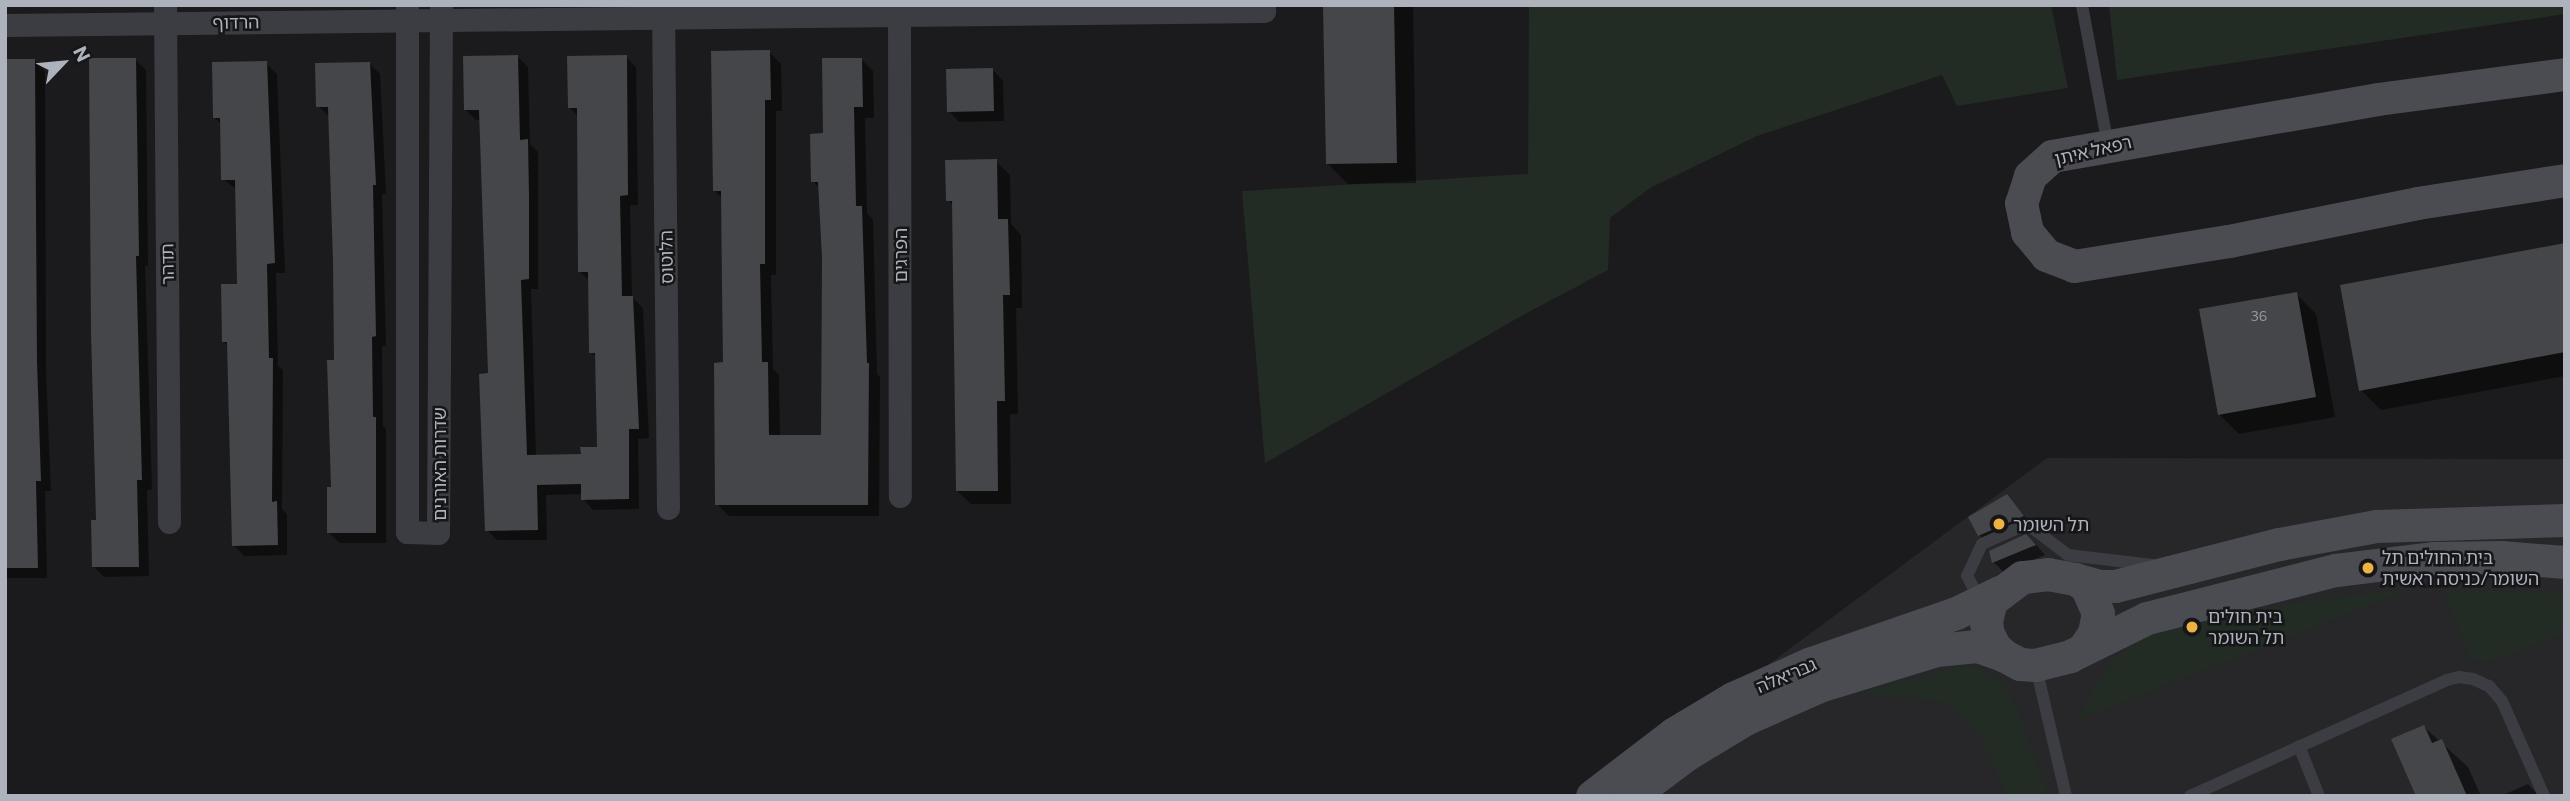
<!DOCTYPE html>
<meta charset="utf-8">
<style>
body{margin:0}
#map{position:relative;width:2570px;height:801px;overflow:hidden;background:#1b1b1d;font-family:Commissioner,"Noto Sans Hebrew",sans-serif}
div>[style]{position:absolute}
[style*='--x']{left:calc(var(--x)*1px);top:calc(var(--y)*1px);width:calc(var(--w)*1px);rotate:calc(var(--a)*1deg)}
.built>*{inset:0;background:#27272a}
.green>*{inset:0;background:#222b24}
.shadow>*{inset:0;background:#0007}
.building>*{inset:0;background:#45464a}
.lane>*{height:12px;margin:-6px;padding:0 6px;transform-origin:6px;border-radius:6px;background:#3c3d42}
.street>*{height:23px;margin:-11.5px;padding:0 11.5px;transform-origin:11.5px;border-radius:11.5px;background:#3c3d42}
.secondary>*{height:33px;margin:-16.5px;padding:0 16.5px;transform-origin:16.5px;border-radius:16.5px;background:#4a4c52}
.dots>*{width:19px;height:19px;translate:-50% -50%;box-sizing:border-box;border:4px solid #161618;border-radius:50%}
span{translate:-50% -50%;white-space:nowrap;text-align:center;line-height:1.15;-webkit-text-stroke:5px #161618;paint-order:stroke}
.number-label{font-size:14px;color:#9497a0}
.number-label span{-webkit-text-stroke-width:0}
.street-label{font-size:18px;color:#aeb2bc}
.poi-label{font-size:18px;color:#aeb2bc}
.left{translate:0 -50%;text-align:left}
.frame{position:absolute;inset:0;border:7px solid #aeb2bc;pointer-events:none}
.north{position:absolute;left:28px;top:28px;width:70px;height:70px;-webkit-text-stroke:5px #161618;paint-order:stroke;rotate:64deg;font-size:19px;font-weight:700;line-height:28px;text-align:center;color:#aeb2bc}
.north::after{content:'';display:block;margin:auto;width:24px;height:32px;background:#aeb2bc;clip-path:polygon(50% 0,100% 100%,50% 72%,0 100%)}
</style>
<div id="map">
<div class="built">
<i style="clip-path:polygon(2047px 458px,2565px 459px,2565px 796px,1591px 796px)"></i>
</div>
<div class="green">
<i style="clip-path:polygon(1529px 5px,2051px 5px,2068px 88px,1957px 106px,1942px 75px,1757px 136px,1650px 188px,1610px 218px,1608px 270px,1523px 315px,1265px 463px,1242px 191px,1528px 174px)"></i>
<i style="clip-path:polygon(2109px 5px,2565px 5px,2565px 14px,2117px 80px)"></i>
<i style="clip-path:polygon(2411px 589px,2078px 720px,2095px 684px,2115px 658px,2139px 640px,2180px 624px,2303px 601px)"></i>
<i style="clip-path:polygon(2442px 589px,2565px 593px,2565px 633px,2488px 663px,2470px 658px)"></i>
<i style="clip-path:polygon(1967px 664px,1999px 678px,2006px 687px,2017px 708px,2048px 796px,2007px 796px,1981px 738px,1963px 717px,1938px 701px,1857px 693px)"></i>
</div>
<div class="shadow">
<i style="clip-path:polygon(1325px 5px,1413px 5px,1416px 183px,1348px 184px,1328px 164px)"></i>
<i style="clip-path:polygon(769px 52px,781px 64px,782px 111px,776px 111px,776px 275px,771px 275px,773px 369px,779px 375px,780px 437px,823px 436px,824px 258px,820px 189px,813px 181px,825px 135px,861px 59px,873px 71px,874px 118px,865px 118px,867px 213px,873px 220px,877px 374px,880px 377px,879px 516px,729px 516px,717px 504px,724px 364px,723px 199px,714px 190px)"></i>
<i style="clip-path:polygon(517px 56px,528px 67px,530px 144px,538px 152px,538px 289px,531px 289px,536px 457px,582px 456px,599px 449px,597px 358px,591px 352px,590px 281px,580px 272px,579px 117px,570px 108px,626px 57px,636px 67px,638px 205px,630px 205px,632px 297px,643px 308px,649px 438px,638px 439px,639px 509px,593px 510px,583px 499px,583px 494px,546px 495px,547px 540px,497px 540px,487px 530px,489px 375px,481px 120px,476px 120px,465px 109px)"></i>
<i style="clip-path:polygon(34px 60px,45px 71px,46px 373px,51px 491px,45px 491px,47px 578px,5px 578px,5px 61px)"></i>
<i style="clip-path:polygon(135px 60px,146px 70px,148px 266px,145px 266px,152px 490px,147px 490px,149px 576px,104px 577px,94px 567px)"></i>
<i style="clip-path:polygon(266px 63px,277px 74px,285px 273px,276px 273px,278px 366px,283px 370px,282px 509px,287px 514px,287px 555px,244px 556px,234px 545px,228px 346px,224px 342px,239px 286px,237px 190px,223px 179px,222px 125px,215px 118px)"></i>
<i style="clip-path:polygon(370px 64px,380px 74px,386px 194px,382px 194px,386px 346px,382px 346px,383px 426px,386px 429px,386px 543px,340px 543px,329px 533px,336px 362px,330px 117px,318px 106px)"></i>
<i style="clip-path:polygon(993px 70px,1003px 81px,1004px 121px,959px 122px,949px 111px)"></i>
<i style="clip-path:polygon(996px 161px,1010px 175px,1011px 224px,1021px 235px,1022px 308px,1016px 308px,1018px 414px,1010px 414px,1011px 504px,971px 504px,957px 491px,954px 206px,948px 200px)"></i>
<i style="clip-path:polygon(2565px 245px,2565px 376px,2381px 410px,2361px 390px)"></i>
<i style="clip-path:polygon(2296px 294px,2316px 314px,2335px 417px,2239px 434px,2219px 414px)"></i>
<i style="clip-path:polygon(2017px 507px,2033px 527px,1990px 546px,1979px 535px)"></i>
<i style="clip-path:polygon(2033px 541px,2045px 555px,2004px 572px,1993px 562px)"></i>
<i style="clip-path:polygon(2424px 727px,2468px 767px,2481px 796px,2418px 796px)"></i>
<i style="clip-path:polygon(2528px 784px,2539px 796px,2501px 796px)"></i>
</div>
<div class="building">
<i style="clip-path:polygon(1323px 5px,1394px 5px,1397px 163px,1326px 164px)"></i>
<i style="clip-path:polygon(770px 50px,771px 100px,765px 100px,765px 264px,760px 264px,762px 362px,768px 362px,769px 435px,821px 435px,822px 258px,818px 182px,811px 182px,810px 134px,823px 133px,822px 58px,862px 58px,863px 107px,854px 107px,856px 206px,862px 206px,867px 363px,869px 363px,868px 505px,715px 505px,714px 363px,723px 362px,722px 288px,721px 191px,713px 191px,711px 51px)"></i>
<i style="clip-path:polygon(518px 55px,520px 140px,528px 139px,529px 197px,529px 279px,521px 280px,527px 455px,581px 454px,580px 447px,597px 447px,595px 353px,589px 353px,588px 272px,578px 272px,577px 108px,568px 108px,567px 56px,627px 55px,628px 195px,620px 196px,622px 296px,633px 296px,639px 429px,629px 429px,629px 499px,581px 500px,581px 484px,537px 485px,538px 530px,485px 531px,479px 374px,488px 373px,479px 110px,464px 110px,463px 56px)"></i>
<i style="clip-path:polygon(89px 58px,136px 58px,139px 256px,136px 256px,142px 480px,137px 480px,139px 567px,92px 567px,91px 520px,96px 520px,91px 332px)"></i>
<i style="clip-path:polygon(5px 59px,35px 59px,37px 361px,41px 481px,36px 481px,38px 568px,5px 568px)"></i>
<i style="clip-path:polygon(267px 61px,275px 263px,267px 264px,269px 358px,273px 358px,272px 502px,277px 501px,278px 545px,232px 546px,227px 342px,222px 342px,221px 284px,237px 284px,235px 180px,221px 180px,220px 118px,213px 118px,212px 62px)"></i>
<i style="clip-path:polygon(370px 62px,376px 185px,373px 185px,376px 336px,372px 337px,373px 417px,376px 417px,376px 533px,327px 533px,327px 487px,331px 487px,327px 360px,334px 360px,333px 261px,328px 107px,316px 107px,315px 63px)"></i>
<i style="clip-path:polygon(993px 68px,994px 111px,947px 112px,946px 69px)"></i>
<i style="clip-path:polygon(997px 159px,998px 219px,1008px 219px,1010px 295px,1003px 295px,1005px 401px,997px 401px,998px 491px,956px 491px,952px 201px,946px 201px,945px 160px)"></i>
<i style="clip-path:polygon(2565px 243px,2565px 352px,2359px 391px,2340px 285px)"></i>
<i style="clip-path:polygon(2297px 292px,2316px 397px,2218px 415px,2199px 309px)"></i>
<i style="clip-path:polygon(2007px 494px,2024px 516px,1978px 536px,1968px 517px)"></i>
<i style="clip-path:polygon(2026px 534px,2036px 545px,1992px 563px,1989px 551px)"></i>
<i style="clip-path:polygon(2424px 725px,2432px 743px,2442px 739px,2467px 796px,2416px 796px,2391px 739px)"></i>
</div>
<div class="lane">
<i style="--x:2082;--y:5;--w:142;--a:79.5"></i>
<i style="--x:1980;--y:601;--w:28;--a:-117"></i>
<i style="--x:1967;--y:576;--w:35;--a:-65"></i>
<i style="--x:1982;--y:544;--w:49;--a:-24"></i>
<i style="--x:2027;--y:524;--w:51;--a:37.1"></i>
<i style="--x:2068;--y:555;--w:85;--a:6.8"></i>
<i style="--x:2036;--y:667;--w:132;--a:76.9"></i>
<i style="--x:2299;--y:746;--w:54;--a:68.2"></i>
<i style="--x:2190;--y:796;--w:282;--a:-24.3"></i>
<i style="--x:2447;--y:680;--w:12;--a:-14"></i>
<i style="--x:2459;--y:677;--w:14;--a:8"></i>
<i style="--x:2473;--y:679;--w:17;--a:24"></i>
<i style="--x:2489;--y:686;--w:20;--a:49"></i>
<i style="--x:2502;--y:701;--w:104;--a:66.1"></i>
</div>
<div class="street">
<i style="--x:165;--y:5;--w:517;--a:89.56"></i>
<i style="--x:407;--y:5;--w:527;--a:90"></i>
<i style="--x:407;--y:532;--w:31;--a:2"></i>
<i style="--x:438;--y:533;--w:528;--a:-89.67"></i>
<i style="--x:663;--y:5;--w:503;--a:89.43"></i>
<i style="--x:899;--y:15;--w:481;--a:89.9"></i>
<i style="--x:5;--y:25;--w:1259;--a:-0.64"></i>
<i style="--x:1264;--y:11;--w:6;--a:-90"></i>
</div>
<div class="secondary">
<i style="--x:2565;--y:74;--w:189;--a:172.4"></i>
<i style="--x:2378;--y:99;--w:331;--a:170.1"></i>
<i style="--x:2052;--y:156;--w:30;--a:138"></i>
<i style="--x:2030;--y:176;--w:28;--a:108"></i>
<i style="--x:2021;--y:203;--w:30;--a:78"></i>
<i style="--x:2027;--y:232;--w:30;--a:50"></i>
<i style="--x:2046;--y:255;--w:30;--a:21"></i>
<i style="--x:2074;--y:266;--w:157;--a:-9.2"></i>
<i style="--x:2229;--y:241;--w:192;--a:-11.4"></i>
<i style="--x:2417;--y:203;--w:150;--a:-8.8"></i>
<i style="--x:2075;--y:579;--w:25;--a:16"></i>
<i style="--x:2099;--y:586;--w:16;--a:0"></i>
<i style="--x:2115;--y:586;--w:169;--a:-14.4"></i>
<i style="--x:2279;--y:544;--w:99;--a:-10.5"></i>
<i style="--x:2376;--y:526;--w:189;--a:-1.8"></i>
<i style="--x:2084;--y:648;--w:18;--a:-56"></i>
<i style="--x:2094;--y:633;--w:20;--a:-79"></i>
<i style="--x:2098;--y:613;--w:30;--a:-114"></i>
<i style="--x:2086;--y:586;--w:13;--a:-148"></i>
<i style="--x:2075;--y:579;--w:27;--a:-170"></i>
<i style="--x:2048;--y:574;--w:26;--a:173"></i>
<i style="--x:2022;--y:577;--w:39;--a:143"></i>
<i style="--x:1991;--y:600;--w:23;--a:103"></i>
<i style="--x:1986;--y:622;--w:12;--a:81"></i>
<i style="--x:1988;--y:634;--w:13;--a:63"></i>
<i style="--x:1994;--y:646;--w:13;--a:45"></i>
<i style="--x:2003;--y:655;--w:19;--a:28"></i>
<i style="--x:2020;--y:664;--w:15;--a:4"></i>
<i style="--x:2035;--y:665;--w:36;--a:-14"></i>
<i style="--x:2070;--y:656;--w:86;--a:-26.3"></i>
<i style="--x:2147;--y:618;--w:195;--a:-14.3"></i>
<i style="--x:2336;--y:570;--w:99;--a:-7"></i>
<i style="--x:2434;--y:558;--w:67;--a:-0.9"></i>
<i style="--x:2501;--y:557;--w:64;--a:4.5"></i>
<i style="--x:1592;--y:796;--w:102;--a:-37.4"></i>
<i style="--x:1673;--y:734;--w:70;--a:-31"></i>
<i style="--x:1733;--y:698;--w:85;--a:-24.2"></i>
<i style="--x:1811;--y:663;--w:153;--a:-19"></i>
<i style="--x:1956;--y:613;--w:48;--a:-26"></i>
<i style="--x:1631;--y:796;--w:70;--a:-36.9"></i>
<i style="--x:1687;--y:754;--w:68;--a:-31.1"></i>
<i style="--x:1745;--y:719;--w:81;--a:-24"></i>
<i style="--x:1819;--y:686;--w:122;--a:-17.1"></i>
<i style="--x:1936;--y:650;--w:41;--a:-5.6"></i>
<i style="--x:1977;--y:646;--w:28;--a:19"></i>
</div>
<div class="dots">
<i style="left:1999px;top:524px;background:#edb243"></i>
<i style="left:2368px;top:568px;background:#edb243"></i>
<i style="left:2192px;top:627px;background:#edb243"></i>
</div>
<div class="number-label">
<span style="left:2259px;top:316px">36</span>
</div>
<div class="street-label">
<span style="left:236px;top:22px;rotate:-1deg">הרדוף</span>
<span style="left:2093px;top:150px;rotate:-13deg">רפאל איתן</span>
<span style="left:900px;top:255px;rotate:-90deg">הפרגים</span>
<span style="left:666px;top:257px;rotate:-91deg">הלוטוס</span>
<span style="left:167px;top:264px;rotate:-91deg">תדהר</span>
<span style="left:439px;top:464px;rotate:-90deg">שדרות האורנים</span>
<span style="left:1786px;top:675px;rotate:-23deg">גבריאלה</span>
</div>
<div class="poi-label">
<span class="left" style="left:2013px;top:524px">תל השומר</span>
<span class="left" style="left:2382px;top:568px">בית החולים תל<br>השומר/כניסה ראשית</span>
<span class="left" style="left:2208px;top:627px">בית חולים<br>תל השומר</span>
</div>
<div class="frame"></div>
<div class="north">N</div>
</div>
